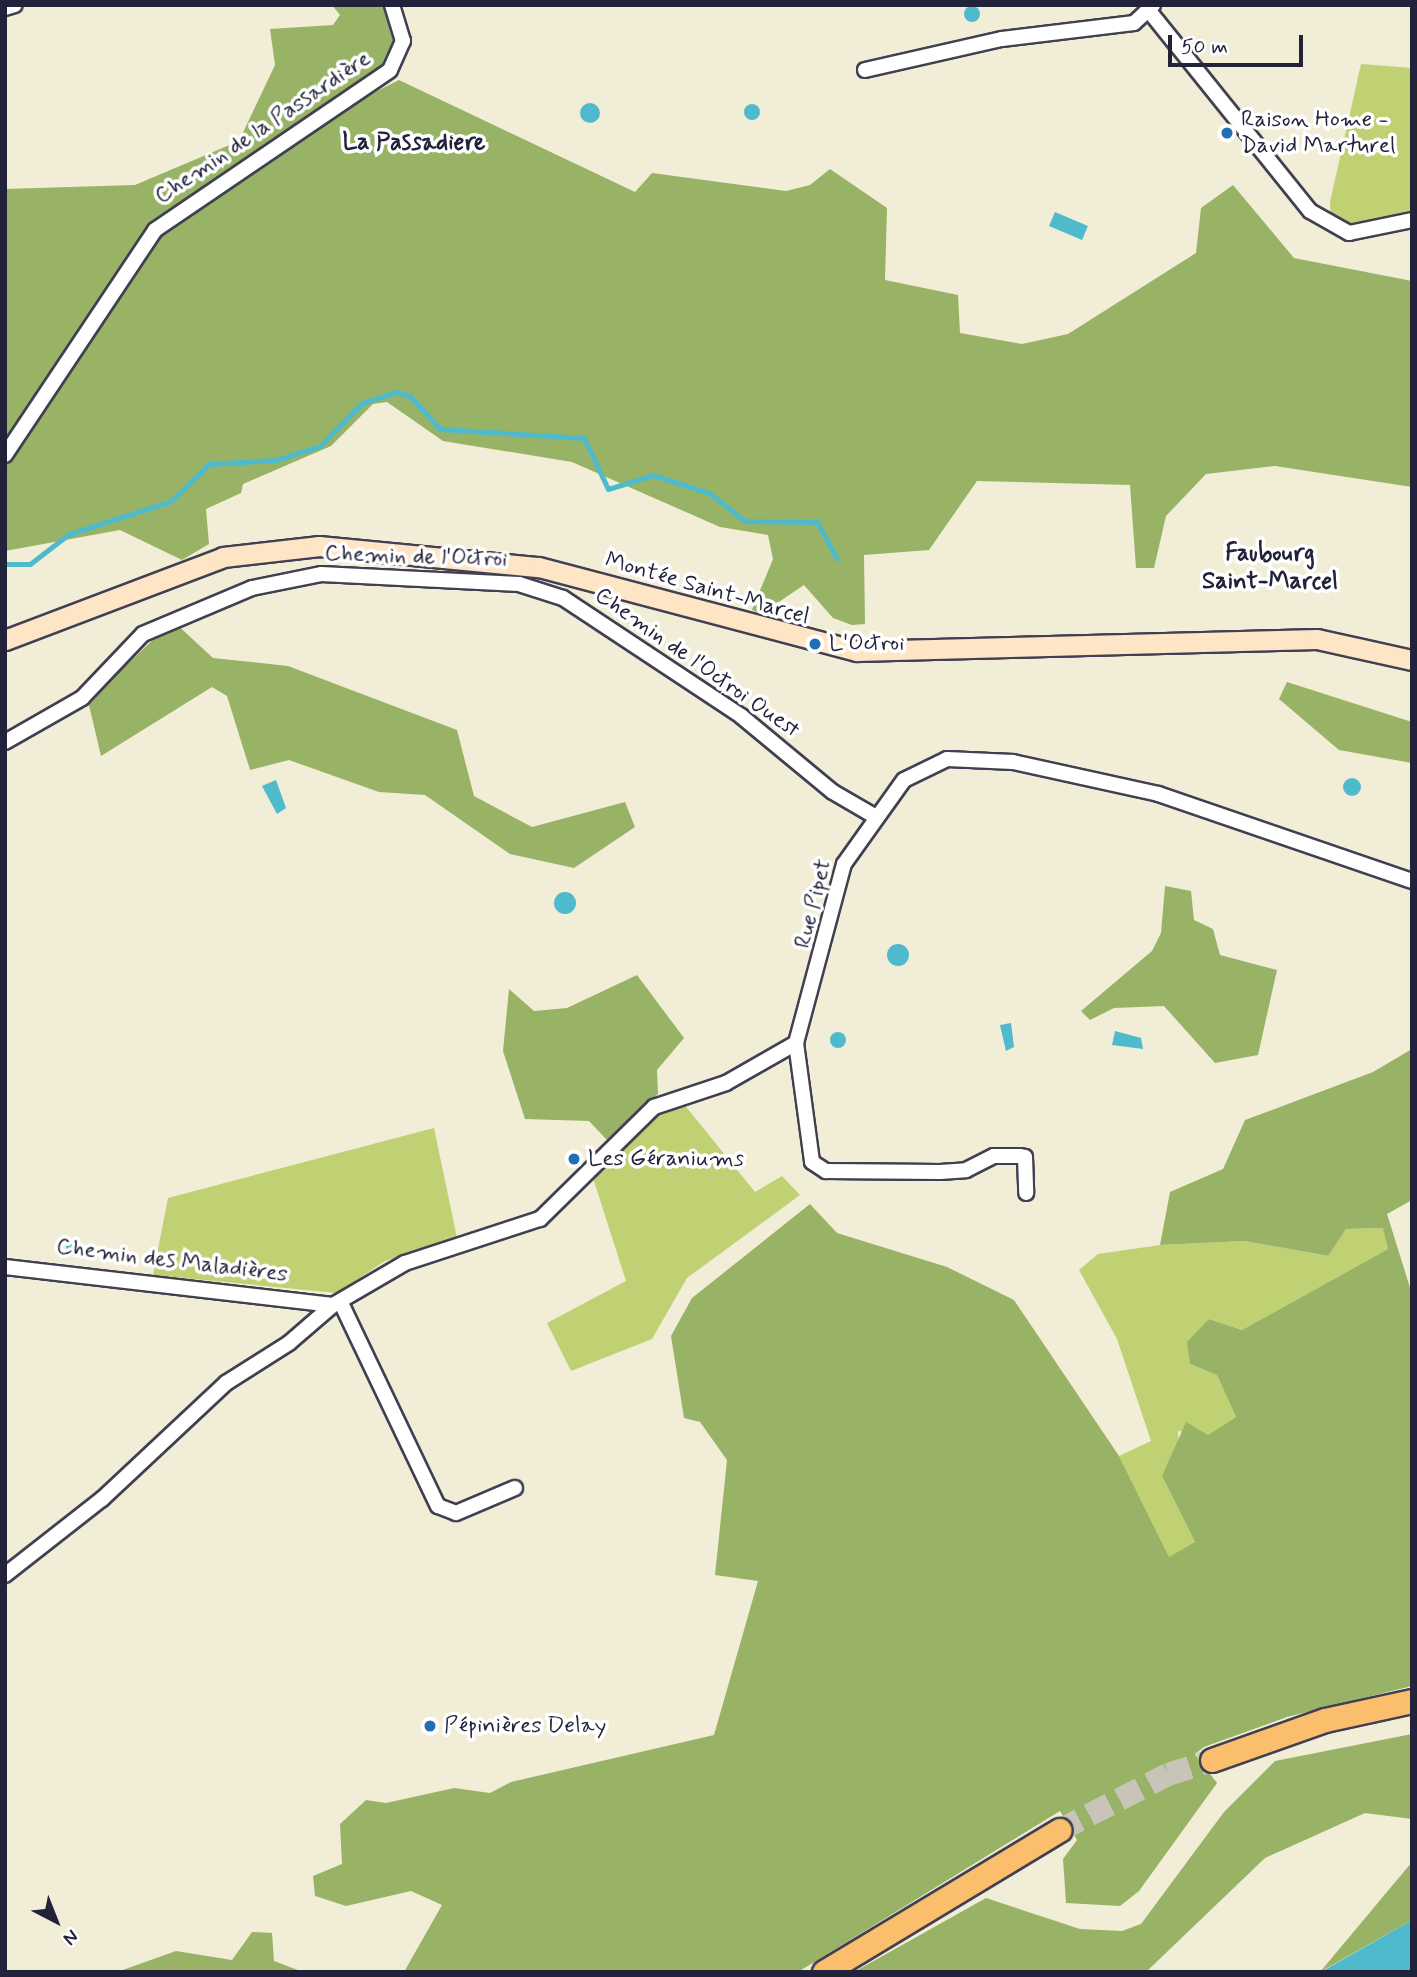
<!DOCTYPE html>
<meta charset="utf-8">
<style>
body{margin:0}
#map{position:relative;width:1417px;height:1977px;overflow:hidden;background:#f1edd7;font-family:Mynerve,sans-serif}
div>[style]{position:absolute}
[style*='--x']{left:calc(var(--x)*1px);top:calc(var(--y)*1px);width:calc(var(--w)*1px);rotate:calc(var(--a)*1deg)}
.green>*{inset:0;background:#c0d174}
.forest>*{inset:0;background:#98b366}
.water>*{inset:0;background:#50bacd}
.round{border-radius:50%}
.stream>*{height:5px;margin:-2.5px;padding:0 2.5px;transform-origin:2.5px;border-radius:2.5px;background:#50bacd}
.primary-tunnel>*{height:23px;margin-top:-11.5px;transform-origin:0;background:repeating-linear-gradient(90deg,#c8c4b8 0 23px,transparent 0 34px)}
.roads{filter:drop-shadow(2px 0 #414052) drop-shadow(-2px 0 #414052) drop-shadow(0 2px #414052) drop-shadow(0 -2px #414052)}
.street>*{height:14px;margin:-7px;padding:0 7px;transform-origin:7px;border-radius:7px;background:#fff}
.secondary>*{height:19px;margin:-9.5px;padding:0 9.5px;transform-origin:9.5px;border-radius:9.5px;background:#fde5c5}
.primary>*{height:23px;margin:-11.5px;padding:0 11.5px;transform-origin:11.5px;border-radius:11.5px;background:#fabe6d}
.dots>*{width:19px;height:19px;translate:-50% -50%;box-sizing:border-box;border:4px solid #fff;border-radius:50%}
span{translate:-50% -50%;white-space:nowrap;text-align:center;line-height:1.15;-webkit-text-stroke:7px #fff;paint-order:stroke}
.poi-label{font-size:23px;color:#22223b}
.left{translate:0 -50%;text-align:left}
.street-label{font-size:23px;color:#22223b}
.neighbourhood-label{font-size:24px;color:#22223b;font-weight:700}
.frame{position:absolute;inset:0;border:7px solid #22223b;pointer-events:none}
.north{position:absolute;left:21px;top:1886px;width:70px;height:70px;-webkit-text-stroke:5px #fff;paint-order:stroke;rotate:138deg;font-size:19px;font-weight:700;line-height:28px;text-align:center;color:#22223b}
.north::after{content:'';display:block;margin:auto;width:24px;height:32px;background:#22223b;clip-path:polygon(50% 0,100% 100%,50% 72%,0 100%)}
.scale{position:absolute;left:1168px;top:35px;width:135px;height:32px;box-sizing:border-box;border:4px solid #22223b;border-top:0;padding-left:9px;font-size:21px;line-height:24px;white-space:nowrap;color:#22223b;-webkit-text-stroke:5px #fff;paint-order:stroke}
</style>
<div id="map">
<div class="green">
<i style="clip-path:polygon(1361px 64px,1412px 68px,1412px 214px,1357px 226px,1331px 219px,1330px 202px)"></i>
<i style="clip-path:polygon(683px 1103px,755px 1192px,782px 1176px,800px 1195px,687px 1278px,652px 1339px,571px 1371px,547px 1323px,626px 1281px,592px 1175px,657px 1112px)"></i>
<i style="clip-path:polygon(434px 1128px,457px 1238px,385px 1261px,337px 1293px,153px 1275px,168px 1198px)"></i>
<i style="clip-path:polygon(1384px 1228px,1388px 1249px,1242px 1330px,1209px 1319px,1190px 1364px,1217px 1375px,1236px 1417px,1208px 1435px,1178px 1431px,1179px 1450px,1162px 1476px,1195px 1542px,1169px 1558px,1119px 1456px,1151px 1441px,1117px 1339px,1079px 1270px,1098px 1254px,1160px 1245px,1245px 1241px,1327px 1256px,1346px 1229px)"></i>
</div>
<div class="forest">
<i style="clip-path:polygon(332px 5px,382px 5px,397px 25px,385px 69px,355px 88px,359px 100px,399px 80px,635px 192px,652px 173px,786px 191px,810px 185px,830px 169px,887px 208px,885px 280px,958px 295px,960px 333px,1022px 344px,1068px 334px,1196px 253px,1201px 208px,1233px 185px,1294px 258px,1412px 281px,1412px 487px,1275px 466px,1206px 474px,1166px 516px,1154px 568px,1136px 568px,1130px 485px,977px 481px,929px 550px,864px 555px,865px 624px,852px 625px,833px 618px,804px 585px,761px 614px,752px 610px,773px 559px,768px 535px,720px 527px,572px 462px,443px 441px,387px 402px,373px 404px,331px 446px,243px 484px,241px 493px,206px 509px,209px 544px,182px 560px,120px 530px,5px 551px,5px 189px,135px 185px,239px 141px,275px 65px,270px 29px,333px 25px,340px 15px)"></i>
<i style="clip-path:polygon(173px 621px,213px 658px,288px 666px,457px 730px,474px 796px,532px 827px,625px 802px,635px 827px,574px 868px,510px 854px,425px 795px,379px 792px,289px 760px,250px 770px,227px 696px,212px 687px,101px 756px,88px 701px)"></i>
<i style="clip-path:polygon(1287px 682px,1412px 722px,1412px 763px,1339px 750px,1279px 699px)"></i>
<i style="clip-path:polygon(1165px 886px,1191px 891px,1194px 920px,1213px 929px,1220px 955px,1277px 970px,1258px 1055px,1215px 1063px,1164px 1006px,1114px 1008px,1090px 1020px,1081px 1011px,1152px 951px,1161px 933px)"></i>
<i style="clip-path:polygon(637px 975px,684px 1038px,657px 1070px,658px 1094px,607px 1140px,589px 1121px,525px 1119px,503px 1051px,509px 989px,534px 1011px,567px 1008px)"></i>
<i style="clip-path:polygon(1412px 1049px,1412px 1200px,1387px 1214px,1412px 1294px,1412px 1686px,1287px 1717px,1204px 1747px,1195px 1754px,1217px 1783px,1139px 1891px,1120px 1906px,1066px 1903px,1063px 1859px,1077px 1840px,1060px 1811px,798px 1972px,404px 1972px,442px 1905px,411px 1891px,346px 1906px,315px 1896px,313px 1876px,342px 1864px,340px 1824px,366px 1800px,386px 1803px,454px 1788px,490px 1793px,511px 1782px,714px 1735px,758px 1581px,715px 1575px,727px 1460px,700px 1422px,684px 1418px,671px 1336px,692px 1298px,810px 1204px,837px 1233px,947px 1267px,1014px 1300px,1119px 1456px,1169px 1557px,1195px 1542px,1162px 1476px,1186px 1422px,1208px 1435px,1236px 1417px,1217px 1375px,1190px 1364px,1187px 1342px,1209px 1319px,1242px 1330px,1388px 1249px,1383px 1228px,1346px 1229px,1328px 1256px,1245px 1241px,1160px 1245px,1170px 1192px,1223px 1169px,1245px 1120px,1373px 1072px)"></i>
<i style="clip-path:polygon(1412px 1734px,1412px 1819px,1365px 1813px,1265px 1858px,1146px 1972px,854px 1972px,986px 1898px,1080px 1929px,1122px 1931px,1141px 1924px,1224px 1812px,1275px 1761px)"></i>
<i style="clip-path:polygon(1412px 1862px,1412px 1920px,1320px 1972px)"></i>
<i style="clip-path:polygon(252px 1932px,272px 1933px,274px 1961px,303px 1972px,117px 1972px,176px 1951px,232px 1960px)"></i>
</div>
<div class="water">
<i class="round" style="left:964px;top:6px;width:16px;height:16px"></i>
<i class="round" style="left:580px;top:103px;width:20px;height:20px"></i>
<i class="round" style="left:744px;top:104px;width:16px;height:16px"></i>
<i style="clip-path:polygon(1055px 212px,1088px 226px,1082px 240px,1049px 226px)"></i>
<i class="round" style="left:1343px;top:778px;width:18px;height:18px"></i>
<i style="clip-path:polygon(276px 780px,286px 808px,277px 814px,262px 786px)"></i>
<i class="round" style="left:554px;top:892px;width:22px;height:22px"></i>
<i class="round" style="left:887px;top:944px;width:22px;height:22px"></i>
<i style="clip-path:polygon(1011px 1023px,1014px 1047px,1006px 1051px,1000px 1025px)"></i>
<i style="clip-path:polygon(1115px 1031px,1141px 1038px,1143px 1049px,1112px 1045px)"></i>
<i class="round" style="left:830px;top:1032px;width:16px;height:16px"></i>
<i class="round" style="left:66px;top:1240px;width:16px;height:16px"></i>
<i style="clip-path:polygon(1412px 1920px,1412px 1972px,1321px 1972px)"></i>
</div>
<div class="stream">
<i style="--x:5;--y:564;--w:25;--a:0"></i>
<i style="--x:30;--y:564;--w:49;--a:-37.6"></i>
<i style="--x:69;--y:534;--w:107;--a:-17.9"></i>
<i style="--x:171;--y:501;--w:53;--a:-44.2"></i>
<i style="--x:209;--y:464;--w:67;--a:-3.4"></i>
<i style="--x:276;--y:460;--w:46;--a:-17.7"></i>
<i style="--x:320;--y:446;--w:60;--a:-45.7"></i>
<i style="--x:362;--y:403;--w:35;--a:-18"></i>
<i style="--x:395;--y:392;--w:16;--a:15"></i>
<i style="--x:410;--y:396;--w:45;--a:47.7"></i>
<i style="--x:440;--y:429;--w:144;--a:3.6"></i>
<i style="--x:584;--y:438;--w:56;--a:64.8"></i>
<i style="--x:608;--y:489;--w:47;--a:-17.3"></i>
<i style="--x:653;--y:475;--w:59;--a:17.8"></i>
<i style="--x:709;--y:493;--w:46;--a:37.9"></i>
<i style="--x:745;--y:521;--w:72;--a:0.8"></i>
<i style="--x:817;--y:522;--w:42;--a:61.6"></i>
</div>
<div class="primary-tunnel">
<i style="--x:1059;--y:1830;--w:123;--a:-27.2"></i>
<i style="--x:1168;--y:1774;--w:46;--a:-17.7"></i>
</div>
<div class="roads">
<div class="street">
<i style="--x:5;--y:8;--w:10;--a:-17"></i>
<i style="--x:1150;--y:12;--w:255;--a:51.2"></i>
<i style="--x:1310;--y:211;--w:45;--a:29.4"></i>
<i style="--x:1349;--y:233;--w:64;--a:-11.7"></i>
<i style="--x:865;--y:70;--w:140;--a:-12.8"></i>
<i style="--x:1002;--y:39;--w:133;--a:-6.9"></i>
<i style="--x:1134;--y:23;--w:26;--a:-43"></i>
<i style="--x:5;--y:455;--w:270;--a:-56.3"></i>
<i style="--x:155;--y:230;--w:284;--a:-34.2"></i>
<i style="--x:390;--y:70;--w:32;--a:-66"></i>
<i style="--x:403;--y:41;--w:38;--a:-107"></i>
<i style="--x:5;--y:742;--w:89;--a:-29.7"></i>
<i style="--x:82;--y:698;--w:88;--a:-46.4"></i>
<i style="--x:143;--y:634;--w:118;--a:-22.9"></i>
<i style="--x:252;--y:588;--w:70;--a:-11.5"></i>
<i style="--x:321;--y:574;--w:198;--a:2.9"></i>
<i style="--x:519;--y:584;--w:46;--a:17.7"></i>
<i style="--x:563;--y:598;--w:214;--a:33.5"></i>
<i style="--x:741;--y:716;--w:119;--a:39.6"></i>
<i style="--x:833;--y:792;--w:50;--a:30.2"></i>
<i style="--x:796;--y:1043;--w:120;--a:82.3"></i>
<i style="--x:812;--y:1162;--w:17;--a:33"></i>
<i style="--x:826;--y:1171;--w:114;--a:0.5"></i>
<i style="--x:940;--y:1172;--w:26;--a:-4"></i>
<i style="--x:966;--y:1170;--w:31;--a:-27"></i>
<i style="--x:994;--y:1156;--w:26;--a:0"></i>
<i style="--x:1020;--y:1156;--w:5;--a:11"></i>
<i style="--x:1025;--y:1157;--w:36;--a:88"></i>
<i style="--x:5;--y:1267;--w:330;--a:6.6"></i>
<i style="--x:333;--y:1305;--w:83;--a:-30.3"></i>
<i style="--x:405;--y:1263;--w:142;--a:-18.1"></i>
<i style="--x:540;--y:1219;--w:160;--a:-44.5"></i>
<i style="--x:654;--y:1107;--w:76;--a:-18.4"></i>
<i style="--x:726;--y:1083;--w:81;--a:-29.7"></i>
<i style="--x:796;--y:1043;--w:185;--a:-75"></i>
<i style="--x:844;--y:864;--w:103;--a:-54.5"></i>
<i style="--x:904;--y:780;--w:48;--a:-26"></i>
<i style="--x:947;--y:759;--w:66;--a:2.6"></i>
<i style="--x:1013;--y:762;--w:148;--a:12.4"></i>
<i style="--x:1158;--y:794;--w:268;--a:18.9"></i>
<i style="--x:341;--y:1303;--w:225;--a:64.5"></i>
<i style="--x:438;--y:1506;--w:19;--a:21"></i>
<i style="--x:456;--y:1513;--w:64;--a:-23"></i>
<i style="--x:5;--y:1575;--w:123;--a:-38.1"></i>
<i style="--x:102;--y:1499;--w:170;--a:-43.1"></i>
<i style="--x:226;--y:1383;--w:75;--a:-32.4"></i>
<i style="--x:289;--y:1343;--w:58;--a:-40.8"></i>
</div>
<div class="secondary">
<i style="--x:5;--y:640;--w:233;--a:-20.8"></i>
<i style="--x:223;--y:557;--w:97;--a:-6.5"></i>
<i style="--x:319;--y:546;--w:221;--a:5.5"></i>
<i style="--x:539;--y:567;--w:329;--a:14.8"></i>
<i style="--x:857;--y:651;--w:460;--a:-1.5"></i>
<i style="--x:1317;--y:639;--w:97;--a:12.5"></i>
</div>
<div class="primary">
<i style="--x:1212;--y:1760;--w:120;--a:-19.5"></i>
<i style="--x:1325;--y:1720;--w:89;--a:-12.3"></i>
<i style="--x:824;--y:1972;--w:275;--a:-31.1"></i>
</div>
</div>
<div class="dots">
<i style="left:1227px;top:133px;background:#1f6fb2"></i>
<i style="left:815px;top:644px;background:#1f6fb2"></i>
<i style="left:574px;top:1159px;background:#1f6fb2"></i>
<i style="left:430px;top:1726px;background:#1f6fb2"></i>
</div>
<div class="poi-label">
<span class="left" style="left:1241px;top:133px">Raison Home -<br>David Marturel</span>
<span class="left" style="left:829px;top:644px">L'Octroi</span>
<span class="left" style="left:588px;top:1159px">Les Géraniums</span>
<span class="left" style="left:444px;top:1726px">Pépinières Delay</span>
</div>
<div class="street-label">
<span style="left:263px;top:128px;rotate:-34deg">Chemin de la Passardière</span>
<span style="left:416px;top:557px;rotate:2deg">Chemin de l'Octroi</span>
<span style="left:707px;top:589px;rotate:16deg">Montée Saint-Marcel</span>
<span style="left:697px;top:663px;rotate:35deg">Chemin de l'Octroi Ouest</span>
<span style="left:814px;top:904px;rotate:-76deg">Rue Pipet</span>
<span style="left:172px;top:1261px;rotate:7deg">Chemin des Maladières</span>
</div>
<div class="neighbourhood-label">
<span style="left:414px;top:143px">La Passadiere</span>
<span style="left:1270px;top:568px">Faubourg<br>Saint-Marcel</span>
</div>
<div class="frame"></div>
<div class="north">N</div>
<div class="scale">50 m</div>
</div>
